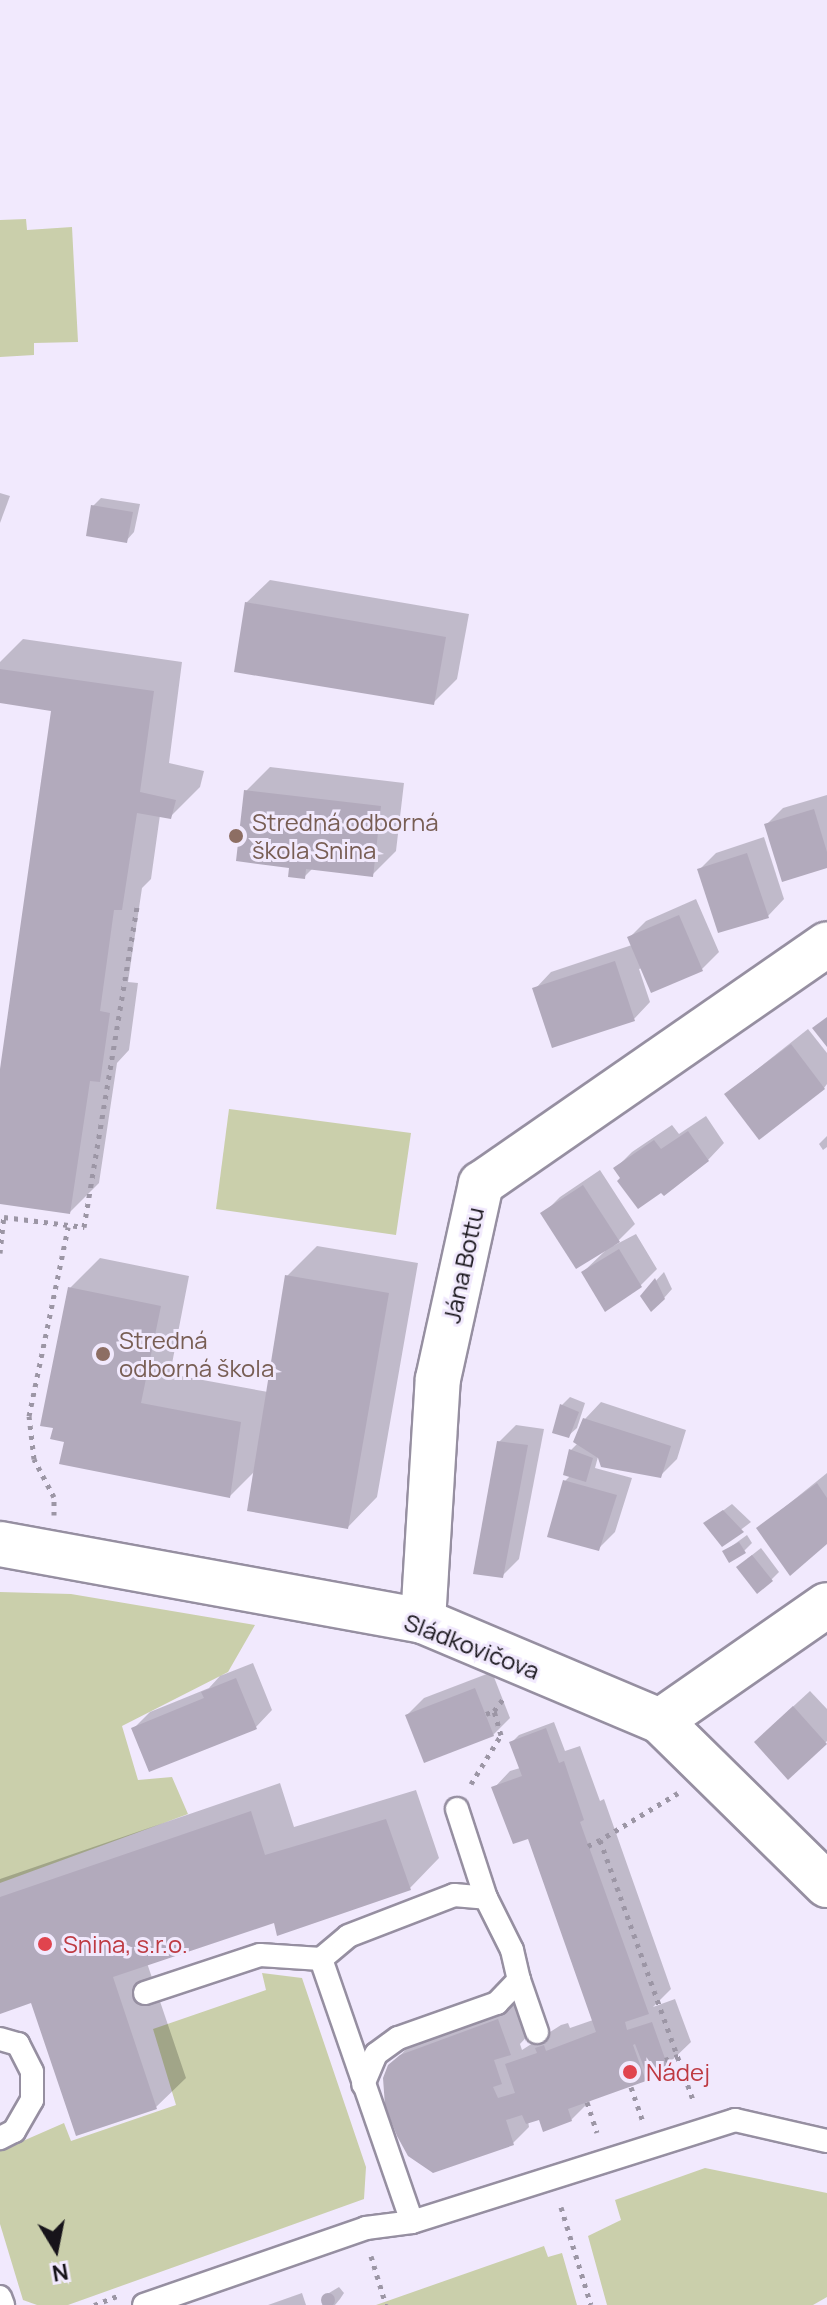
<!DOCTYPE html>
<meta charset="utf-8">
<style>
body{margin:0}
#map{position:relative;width:827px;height:2305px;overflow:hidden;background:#f1e9fd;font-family:Manrope,sans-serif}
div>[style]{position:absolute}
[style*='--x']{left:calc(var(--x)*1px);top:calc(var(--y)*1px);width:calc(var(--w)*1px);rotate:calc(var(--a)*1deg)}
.green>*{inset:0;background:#cacfab}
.shadow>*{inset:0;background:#0003}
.building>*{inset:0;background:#b2aabc}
.round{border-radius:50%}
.path>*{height:5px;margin-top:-2.5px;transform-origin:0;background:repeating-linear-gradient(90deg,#9c96a5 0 4px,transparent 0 10px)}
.roads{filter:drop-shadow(2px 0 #968fa1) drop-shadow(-2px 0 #968fa1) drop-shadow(0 2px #968fa1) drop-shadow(0 -2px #968fa1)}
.lane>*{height:22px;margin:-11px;padding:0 11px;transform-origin:11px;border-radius:11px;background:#fff}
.street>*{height:44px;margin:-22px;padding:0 22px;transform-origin:22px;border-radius:22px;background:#fff}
.dots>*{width:22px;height:22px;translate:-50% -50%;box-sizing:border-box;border:4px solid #f1e9fd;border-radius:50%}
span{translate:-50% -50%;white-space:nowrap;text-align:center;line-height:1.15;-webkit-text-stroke:6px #f1e9fd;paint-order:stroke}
.education-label{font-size:24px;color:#785e54}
.left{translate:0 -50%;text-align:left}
.street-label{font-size:24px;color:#17141a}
.health-label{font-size:24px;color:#be3a42}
.north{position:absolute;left:16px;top:2209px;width:80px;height:80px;-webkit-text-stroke:6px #f1e9fd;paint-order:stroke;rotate:170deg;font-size:22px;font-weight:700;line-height:32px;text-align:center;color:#17141a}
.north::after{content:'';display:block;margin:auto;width:28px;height:36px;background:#17141a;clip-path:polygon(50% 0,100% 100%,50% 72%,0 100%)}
</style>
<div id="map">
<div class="green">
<i style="clip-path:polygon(26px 219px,27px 230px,72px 227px,78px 342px,34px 343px,34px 355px,0 357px,0 220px)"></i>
<i style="clip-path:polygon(229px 1109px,411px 1133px,396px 1235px,216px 1209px)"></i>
<i style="clip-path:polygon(0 1592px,71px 1594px,255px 1625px,228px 1672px,122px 1726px,138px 1780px,172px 1777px,188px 1814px,0 1883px)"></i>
<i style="clip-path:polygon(262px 1973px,302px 1978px,366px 2167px,364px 2199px,68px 2305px,37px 2305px,23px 2300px,0 2224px,0 2151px,64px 2123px,71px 2141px,176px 2105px,153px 2029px,266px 1990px)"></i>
<i style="clip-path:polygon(705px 2168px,827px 2193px,827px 2297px,813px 2305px,607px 2305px,588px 2236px,621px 2220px,615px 2200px)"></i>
<i style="clip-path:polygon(544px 2246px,548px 2257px,562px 2253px,577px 2305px,376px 2305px)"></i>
</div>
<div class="shadow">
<i style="clip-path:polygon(0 493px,10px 496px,0 523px)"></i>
<i style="clip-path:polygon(101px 498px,140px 504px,134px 532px,126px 541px,93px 506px)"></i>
<i style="clip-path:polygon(270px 580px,469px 614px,457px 679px,433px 703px,246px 603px)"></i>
<i style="clip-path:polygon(23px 639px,182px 662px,169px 763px,204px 771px,200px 787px,170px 817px,160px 815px,151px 879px,142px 888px,128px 982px,138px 983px,129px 1050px,117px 1063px,99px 1183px,70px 1212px,0 1202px,0 1082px,53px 709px,0 701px,0 662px)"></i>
<i style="clip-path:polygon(270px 767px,404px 783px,396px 851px,372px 875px,313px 868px,304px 877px,292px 866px,246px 791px)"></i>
<i style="clip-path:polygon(827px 795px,827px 866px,766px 825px,783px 808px)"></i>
<i style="clip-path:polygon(764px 837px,784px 899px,768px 916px,699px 870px,716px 853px)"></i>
<i style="clip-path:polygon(696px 899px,719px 952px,702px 969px,652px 990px,642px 968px,639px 969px,650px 1002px,634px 1019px,535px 989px,551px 972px,632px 945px,629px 938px,646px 921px)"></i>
<i style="clip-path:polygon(808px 1029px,827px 1053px,827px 1084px,824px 1088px,726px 1094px)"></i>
<i style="clip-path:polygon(706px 1116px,724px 1143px,708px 1160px,622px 1178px,616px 1168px,632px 1152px,672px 1125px,679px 1134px)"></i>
<i style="clip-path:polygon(827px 1136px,827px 1147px,823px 1150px,819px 1144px)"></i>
<i style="clip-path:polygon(600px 1170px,635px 1224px,613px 1246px,636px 1234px,657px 1269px,640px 1286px,583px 1272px,605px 1251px,543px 1214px,560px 1197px)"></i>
<i style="clip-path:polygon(317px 1246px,418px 1263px,377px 1497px,348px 1527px,256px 1470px,230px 1496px,66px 1441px,70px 1288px,100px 1258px,189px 1276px,170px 1374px,268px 1392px,287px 1276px)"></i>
<i style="clip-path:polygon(664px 1272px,672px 1289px,664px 1298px,642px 1296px)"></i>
<i style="clip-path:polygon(570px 1397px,585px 1403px,577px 1428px,568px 1436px,562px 1405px)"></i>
<i style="clip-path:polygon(601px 1402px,686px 1430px,677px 1459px,660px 1476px,599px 1453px,595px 1468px,632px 1478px,615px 1532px,598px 1549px,565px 1481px,571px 1475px,571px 1450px,578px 1443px,585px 1419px)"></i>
<i style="clip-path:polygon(516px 1425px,544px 1429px,519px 1559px,502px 1576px,499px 1442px)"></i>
<i style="clip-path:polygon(827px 1473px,827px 1542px,790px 1573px,759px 1528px)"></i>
<i style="clip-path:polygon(732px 1504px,751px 1522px,722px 1544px,706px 1523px)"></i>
<i style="clip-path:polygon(747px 1535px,752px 1543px,744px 1551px,725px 1551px)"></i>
<i style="clip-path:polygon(761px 1548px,779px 1572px,771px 1580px,747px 1559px)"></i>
<i style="clip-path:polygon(253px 1663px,272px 1710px,256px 1727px,134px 1728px,150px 1712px,209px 1688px,220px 1676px)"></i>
<i style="clip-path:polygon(492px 1672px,510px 1718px,493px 1735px,407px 1715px,424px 1698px)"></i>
<i style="clip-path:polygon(810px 1691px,827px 1709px,827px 1741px,788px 1777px,773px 1725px)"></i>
<i style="clip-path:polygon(554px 1722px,565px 1751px,580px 1746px,600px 1801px,604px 1799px,671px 1989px,653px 2007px,675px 1999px,691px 2042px,667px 2065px,655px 2070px,645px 2079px,592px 2099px,571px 2120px,540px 2118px,528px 2121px,529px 2127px,513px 2143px,390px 2066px,414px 2041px,522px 1996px,534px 2029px,520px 2044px,522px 2050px,561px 2025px,568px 2023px,570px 2028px,593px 2020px,529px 1837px,494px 1788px,510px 1771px,520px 1768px,511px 1743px,519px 1735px)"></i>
<i style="clip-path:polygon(280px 1783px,294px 1827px,416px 1790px,439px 1858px,410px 1888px,276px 1921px,147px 1963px,186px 2078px,156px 2107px,32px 2001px,0 2012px,0 1879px)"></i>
<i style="clip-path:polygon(339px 2287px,344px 2293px,340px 2299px,335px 2305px,322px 2305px,324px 2296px)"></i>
<i style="clip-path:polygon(302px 2293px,306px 2305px,268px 2305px)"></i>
</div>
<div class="building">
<i style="clip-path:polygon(91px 505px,133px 512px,127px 543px,86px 536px)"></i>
<i style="clip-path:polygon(245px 602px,446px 637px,434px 705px,234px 672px)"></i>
<i style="clip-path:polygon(0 669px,154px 691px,140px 792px,176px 800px,171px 819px,137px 813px,122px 910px,114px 910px,100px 1011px,110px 1013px,100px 1082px,90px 1081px,70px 1214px,0 1204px,0 1069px,51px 711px,0 703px)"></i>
<i style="clip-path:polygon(244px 790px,381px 806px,373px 877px,306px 869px,305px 879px,288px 877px,289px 868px,236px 861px)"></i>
<i style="clip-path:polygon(814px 809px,827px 852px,827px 868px,782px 882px,764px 824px)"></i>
<i style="clip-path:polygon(747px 853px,769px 918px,718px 933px,697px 869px)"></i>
<i style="clip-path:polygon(679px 915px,703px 971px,651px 993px,627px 937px)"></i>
<i style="clip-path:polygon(615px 961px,635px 1021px,552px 1048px,532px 988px)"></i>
<i style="clip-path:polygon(827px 1017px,827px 1047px,812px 1028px)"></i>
<i style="clip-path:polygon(791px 1044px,825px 1089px,759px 1140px,724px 1094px)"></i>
<i style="clip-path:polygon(688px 1131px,709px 1161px,664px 1196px,661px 1193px,638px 1209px,617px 1181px,620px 1178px,613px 1168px,654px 1140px,661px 1149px)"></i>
<i style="clip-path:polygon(583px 1185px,620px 1242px,576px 1269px,540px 1213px)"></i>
<i style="clip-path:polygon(619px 1249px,642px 1287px,605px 1312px,581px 1272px)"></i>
<i style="clip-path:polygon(285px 1275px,389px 1293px,348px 1529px,247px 1511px)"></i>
<i style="clip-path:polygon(655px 1278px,665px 1299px,651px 1312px,640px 1296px)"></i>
<i style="clip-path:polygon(68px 1287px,161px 1306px,141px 1403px,241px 1422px,230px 1498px,59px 1464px,64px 1442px,50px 1439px,53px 1428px,40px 1426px)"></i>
<i style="clip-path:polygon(560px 1404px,579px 1412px,569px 1438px,552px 1433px)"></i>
<i style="clip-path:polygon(583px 1418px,671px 1446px,661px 1478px,601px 1467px,598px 1458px,573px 1442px)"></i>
<i style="clip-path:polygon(497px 1441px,528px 1445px,503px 1578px,473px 1574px)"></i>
<i style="clip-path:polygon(569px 1449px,593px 1458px,586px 1482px,563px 1475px)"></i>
<i style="clip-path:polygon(563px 1480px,617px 1495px,599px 1551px,547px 1537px)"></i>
<i style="clip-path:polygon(817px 1483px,827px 1498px,827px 1544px,790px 1576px,756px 1528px)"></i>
<i style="clip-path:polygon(723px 1510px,744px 1532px,722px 1547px,703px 1523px)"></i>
<i style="clip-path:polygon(739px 1542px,746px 1553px,729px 1563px,722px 1551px)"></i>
<i style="clip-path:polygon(752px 1555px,773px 1581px,757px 1594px,736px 1567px)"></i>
<i style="clip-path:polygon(236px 1678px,257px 1729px,149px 1772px,131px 1728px,204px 1698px,201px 1692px)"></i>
<i style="clip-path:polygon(475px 1688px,494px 1736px,424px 1763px,405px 1715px)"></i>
<i style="clip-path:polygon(793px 1706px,827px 1744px,788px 1780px,754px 1742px)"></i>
<i style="clip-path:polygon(546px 1728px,559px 1763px,564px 1761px,584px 1820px,580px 1822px,649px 2014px,625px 2022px,627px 2030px,652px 2022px,668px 2067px,647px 2075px,635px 2044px,633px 2045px,646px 2081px,568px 2109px,572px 2121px,543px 2132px,539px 2120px,526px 2124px,522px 2115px,506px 2120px,514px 2145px,433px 2173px,408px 2156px,397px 2136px,385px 2106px,383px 2078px,388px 2065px,400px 2055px,498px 2019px,511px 2055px,494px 2060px,502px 2084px,493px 2087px,498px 2098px,515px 2093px,505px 2064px,537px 2053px,535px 2048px,544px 2045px,546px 2051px,596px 2032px,528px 1839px,513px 1844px,491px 1787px,522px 1776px,509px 1742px)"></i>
<i style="clip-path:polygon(251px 1811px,265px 1855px,386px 1819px,411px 1890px,277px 1936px,274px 1923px,113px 1977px,157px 2109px,76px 2136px,31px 2003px,0 2014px,0 1897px)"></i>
<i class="round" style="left:321px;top:2293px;width:14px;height:14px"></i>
</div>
<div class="path">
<i style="--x:0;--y:1253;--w:36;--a:-84"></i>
<i style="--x:4;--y:1217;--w:81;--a:7.1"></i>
<i style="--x:84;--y:1227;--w:324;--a:-80.6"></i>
<i style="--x:54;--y:1515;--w:18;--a:-90"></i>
<i style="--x:54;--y:1497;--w:43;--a:-117.8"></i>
<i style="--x:34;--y:1459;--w:43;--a:-96.6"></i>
<i style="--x:29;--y:1416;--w:193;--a:-78.3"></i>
<i style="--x:486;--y:1714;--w:9;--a:-21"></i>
<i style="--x:494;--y:1711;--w:15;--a:-53"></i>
<i style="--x:471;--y:1784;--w:57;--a:-58.5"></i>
<i style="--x:501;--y:1735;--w:25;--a:-106"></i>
<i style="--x:678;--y:1793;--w:91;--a:148.9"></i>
<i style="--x:600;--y:1840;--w:278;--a:70.3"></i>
<i style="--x:588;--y:1846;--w:13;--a:-27"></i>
<i style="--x:665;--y:2060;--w:14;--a:-17"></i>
<i style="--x:631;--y:2087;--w:36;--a:71"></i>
<i style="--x:587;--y:2102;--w:32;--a:72"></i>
<i style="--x:561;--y:2207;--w:102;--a:73"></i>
<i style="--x:371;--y:2256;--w:51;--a:73"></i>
<i style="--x:94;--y:2305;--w:26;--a:-21"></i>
</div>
<div class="roads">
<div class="lane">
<i style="--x:457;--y:1809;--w:94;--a:72"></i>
<i style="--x:321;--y:1959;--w:278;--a:70.9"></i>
<i style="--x:519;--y:1980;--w:55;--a:70.9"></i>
<i style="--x:145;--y:1993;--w:121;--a:-18.3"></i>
<i style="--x:260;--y:1955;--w:61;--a:3.8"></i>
<i style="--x:321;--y:1959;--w:35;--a:-40"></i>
<i style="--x:348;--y:1936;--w:114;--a:-21.1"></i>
<i style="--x:454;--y:1895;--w:32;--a:5"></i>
<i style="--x:486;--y:1898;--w:58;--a:63.4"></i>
<i style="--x:512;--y:1950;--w:31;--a:77"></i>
<i style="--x:519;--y:1980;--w:32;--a:134"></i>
<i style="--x:497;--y:2003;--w:105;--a:160.5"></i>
<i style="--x:398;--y:2038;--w:27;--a:144"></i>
<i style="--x:376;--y:2054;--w:33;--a:113"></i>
<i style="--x:0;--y:2039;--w:19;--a:16"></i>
<i style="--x:18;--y:2044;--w:31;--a:63"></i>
<i style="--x:32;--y:2072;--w:28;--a:90"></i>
<i style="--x:32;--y:2100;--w:36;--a:120"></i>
<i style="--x:14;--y:2131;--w:16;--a:153"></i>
<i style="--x:0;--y:2297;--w:9;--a:69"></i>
<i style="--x:144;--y:2305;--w:235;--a:-19.1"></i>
<i style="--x:366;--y:2228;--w:46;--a:-7.4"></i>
<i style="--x:412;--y:2222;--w:339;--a:-17.5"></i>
<i style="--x:735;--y:2120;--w:94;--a:12.9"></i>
</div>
<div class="street">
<i style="--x:0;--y:1544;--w:430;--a:10.3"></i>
<i style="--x:423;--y:1621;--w:257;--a:22.9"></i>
<i style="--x:660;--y:1721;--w:234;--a:44.5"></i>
<i style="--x:423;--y:1621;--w:242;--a:-86.5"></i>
<i style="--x:438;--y:1379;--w:200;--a:-77.6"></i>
<i style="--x:481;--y:1184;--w:421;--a:-34.7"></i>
<i style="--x:660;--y:1721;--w:203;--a:-34.8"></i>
</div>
</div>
<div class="dots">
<i style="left:236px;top:836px;background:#8d6e63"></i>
<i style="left:103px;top:1354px;background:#8d6e63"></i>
<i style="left:45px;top:1944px;background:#e0444e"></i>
<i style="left:630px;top:2072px;background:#e0444e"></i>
</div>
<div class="education-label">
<span class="left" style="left:252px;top:836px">Stredná odborná<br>škola Snina</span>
<span class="left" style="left:119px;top:1354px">Stredná<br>odborná škola</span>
</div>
<div class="street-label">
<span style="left:463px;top:1265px;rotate:-78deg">Jána Bottu</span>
<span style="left:472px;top:1646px;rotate:21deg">Sládkovičova</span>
</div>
<div class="health-label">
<span class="left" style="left:63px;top:1944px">Snina, s.r.o.</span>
<span class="left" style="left:646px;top:2072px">Nádej</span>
</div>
<div class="north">N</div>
</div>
